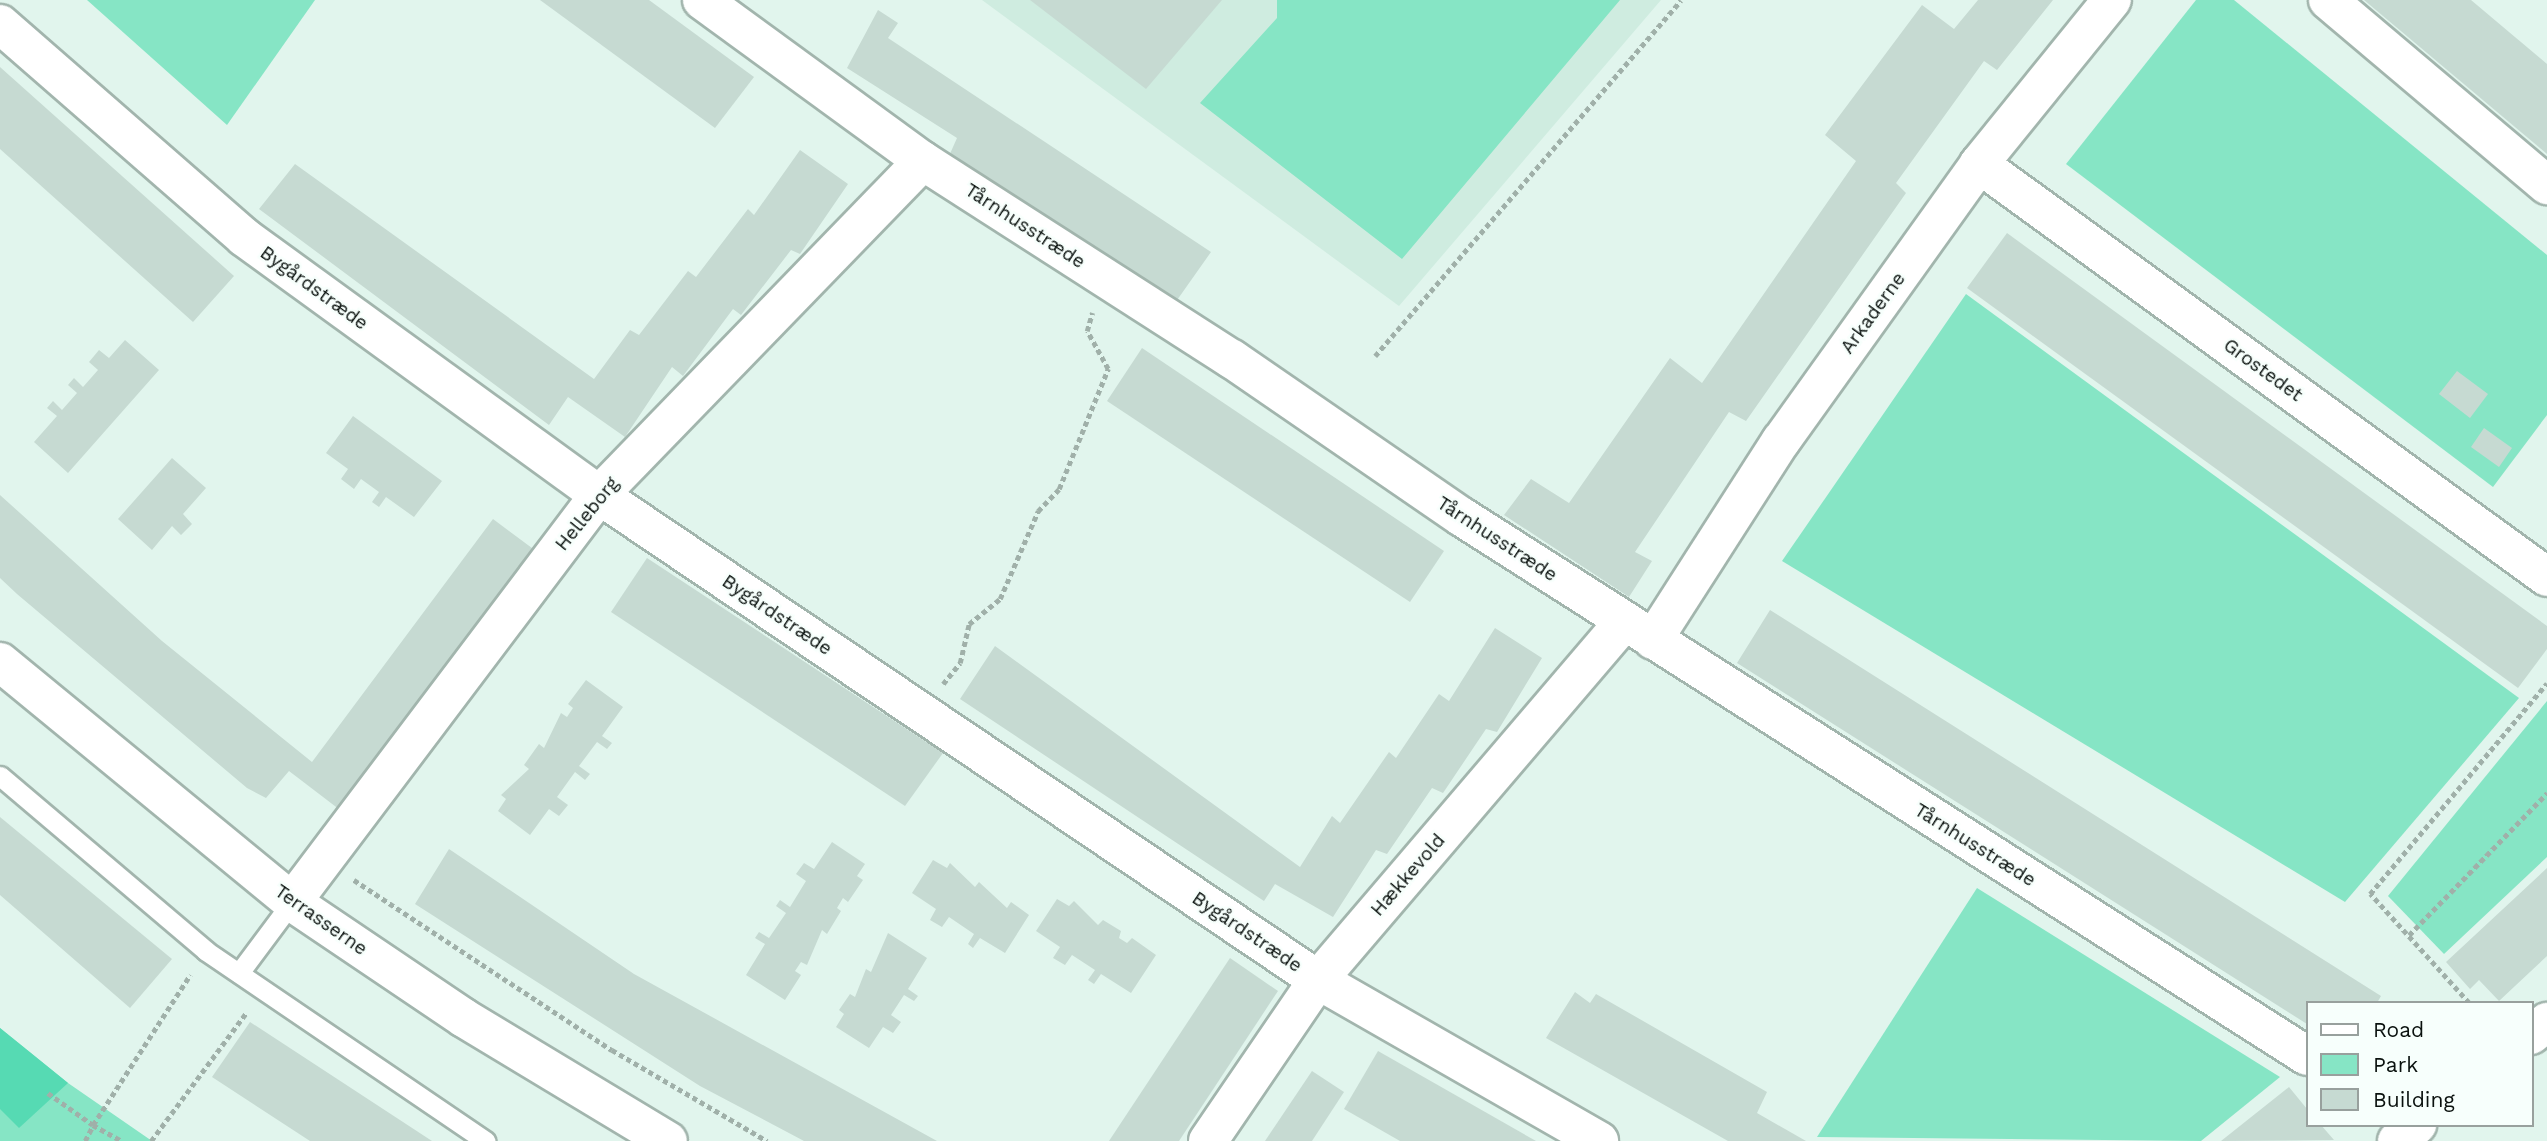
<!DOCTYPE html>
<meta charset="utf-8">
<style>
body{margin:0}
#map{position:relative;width:2547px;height:1141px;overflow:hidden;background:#e1f5ed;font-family:"Work Sans",sans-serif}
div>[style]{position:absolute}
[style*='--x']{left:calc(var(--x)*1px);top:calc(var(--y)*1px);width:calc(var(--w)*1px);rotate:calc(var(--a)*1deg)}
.built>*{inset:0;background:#cfece0}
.green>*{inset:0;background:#86e5c5}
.forest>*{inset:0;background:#56dab3}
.building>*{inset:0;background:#c6dad2}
.path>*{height:4.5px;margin-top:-2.25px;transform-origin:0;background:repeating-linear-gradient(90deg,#a0b0a9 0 5px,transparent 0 8.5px)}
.roads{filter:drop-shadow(2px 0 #a2b5ad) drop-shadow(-2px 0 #a2b5ad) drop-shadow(0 2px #a2b5ad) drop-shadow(0 -2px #a2b5ad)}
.lane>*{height:19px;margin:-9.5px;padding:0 9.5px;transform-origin:9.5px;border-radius:9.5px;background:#fff}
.street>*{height:38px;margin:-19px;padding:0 19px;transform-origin:19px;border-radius:19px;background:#fff}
span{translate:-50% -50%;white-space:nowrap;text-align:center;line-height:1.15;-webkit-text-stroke:5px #f7fffc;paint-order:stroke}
.street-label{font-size:19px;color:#0a110e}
.legend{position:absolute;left:2306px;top:1001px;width:228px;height:126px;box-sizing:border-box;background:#f7fffc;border:2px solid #98a09d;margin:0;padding:9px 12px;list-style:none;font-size:21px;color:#0a110e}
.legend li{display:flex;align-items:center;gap:14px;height:35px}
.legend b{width:35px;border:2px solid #98a09d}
</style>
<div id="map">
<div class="built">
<i style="clip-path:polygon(982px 0,1661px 0,1399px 306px)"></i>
</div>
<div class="green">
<i style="clip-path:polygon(87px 0,315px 0,227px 125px)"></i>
<i style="clip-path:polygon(1277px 0,1620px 0,1402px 259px,1200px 103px,1277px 18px)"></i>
<i style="clip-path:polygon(2196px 0,2234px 0,2547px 255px,2547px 415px,2493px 487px,2066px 164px)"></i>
<i style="clip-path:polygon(1966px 294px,2519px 698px,2345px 902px,1782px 561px)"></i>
<i style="clip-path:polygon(2547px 701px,2547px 857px,2444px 954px,2388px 896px)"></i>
<i style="clip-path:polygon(1977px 888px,2280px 1077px,2201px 1141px,1817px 1137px)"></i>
<i style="clip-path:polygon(0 1028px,68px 1083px,152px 1141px,0 1141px)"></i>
</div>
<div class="forest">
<i style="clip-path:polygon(0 1028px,68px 1083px,19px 1128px,0 1109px)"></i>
</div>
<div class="building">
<i style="clip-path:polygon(540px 0,649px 0,754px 77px,715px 128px)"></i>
<i style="clip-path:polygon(1030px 0,1222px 0,1146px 89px)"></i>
<i style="clip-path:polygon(1978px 0,2053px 0,1997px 70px,1984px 61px,1896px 183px,1906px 193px,1746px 421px,1729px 412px,1635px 552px,1652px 561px,1629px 597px,1504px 515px,1531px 479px,1569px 503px,1670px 358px,1702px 383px,1856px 161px,1825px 135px,1922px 5px,1954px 29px)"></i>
<i style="clip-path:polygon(2364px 0,2471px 0,2547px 64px,2547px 154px)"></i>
<i style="clip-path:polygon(878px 10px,898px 23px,888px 38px,1211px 252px,1175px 303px,949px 156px,957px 138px,847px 68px)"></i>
<i style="clip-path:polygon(0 67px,234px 276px,193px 322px,0 149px)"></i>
<i style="clip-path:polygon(800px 150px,848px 184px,800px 254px,791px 250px,741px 315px,733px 309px,683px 376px,672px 367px,625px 437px,568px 397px,549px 425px,259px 209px,295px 164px,594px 379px,630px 330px,639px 335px,688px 271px,696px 277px,748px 209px,754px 215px)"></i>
<i style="clip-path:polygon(2007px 233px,2547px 626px,2547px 649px,2518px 688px,1967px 288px)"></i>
<i style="clip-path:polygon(125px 340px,159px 370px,68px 473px,34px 442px,57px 416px,47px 408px,53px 401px,62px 410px,77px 393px,68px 385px,74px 378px,83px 387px,98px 370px,89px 362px,99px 350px,109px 358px)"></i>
<i style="clip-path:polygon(1142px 348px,1444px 551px,1410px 602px,1107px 401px)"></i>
<i style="clip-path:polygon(2457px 371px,2488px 394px,2470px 418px,2439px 394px)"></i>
<i style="clip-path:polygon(353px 416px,442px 481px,414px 517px,386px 497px,379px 507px,372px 502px,379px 492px,361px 479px,354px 489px,341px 479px,348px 469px,326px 453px)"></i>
<i style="clip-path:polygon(2484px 428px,2512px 448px,2499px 467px,2471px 447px)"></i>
<i style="clip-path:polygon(172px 458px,206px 488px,183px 514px,192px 524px,181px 535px,172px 526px,152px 550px,118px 519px)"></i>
<i style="clip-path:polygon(0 495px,162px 641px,312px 762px,493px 519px,536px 551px,344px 813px,289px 771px,266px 798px,247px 788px,17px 594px,0 578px)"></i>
<i style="clip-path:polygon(647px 558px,943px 753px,905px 806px,611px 612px)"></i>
<i style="clip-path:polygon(1770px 610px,2381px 996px,2377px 1003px,2307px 1003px,2307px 1024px,1737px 663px)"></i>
<i style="clip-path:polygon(1495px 628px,1542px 658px,1497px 732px,1486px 729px,1443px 793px,1432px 788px,1387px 854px,1376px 850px,1333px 917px,1275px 884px,1264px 901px,960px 699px,995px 646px,1300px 867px,1332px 816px,1340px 823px,1389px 752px,1396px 758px,1439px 694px,1449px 701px)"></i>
<i style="clip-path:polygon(586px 680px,623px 707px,602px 736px,612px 743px,607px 749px,597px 742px,579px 766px,590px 774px,585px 780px,575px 772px,557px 797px,568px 805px,559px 816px,549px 809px,530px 835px,498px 811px,506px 799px,501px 795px,529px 769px,524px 765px,539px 744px,544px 748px,561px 713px,567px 717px,573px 708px,568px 704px)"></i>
<i style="clip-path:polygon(0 817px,172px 959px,130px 1008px,0 895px)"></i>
<i style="clip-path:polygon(832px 842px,865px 864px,857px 876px,863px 880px,848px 902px,843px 898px,837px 908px,841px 911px,827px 934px,822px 930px,807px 965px,801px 962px,795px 971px,801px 975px,785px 1000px,746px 975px,765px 944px,755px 938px,759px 932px,769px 938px,786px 913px,776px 906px,780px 900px,790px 907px,806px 881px,796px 874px,804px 863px,814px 869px)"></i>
<i style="clip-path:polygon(449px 849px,634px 974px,937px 1141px,804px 1141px,700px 1086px,415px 904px)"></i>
<i style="clip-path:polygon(933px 860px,947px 868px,950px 863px,975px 887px,979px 882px,1007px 908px,1011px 902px,1029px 915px,1005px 953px,980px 938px,973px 948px,968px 944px,974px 934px,949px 917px,942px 927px,930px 920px,936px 909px,912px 893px)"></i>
<i style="clip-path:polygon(2547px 868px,2547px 956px,2499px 1001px,2479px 980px,2470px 989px,2446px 962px)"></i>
<i style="clip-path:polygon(1057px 899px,1069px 906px,1074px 901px,1098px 925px,1103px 920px,1121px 931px,1119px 938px,1127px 943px,1132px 938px,1156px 955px,1131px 993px,1101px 974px,1094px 984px,1088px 980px,1095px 970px,1072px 955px,1065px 965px,1053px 958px,1060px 947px,1036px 931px)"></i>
<i style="clip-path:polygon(888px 933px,927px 958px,908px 989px,918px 996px,914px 1001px,904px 995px,891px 1015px,901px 1022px,893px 1033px,883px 1027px,869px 1048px,836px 1027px,844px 1014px,839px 1010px,850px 994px,855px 997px,866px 969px,871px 972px)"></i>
<i style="clip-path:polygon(1230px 958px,1278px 991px,1179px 1141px,1109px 1141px)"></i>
<i style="clip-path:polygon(1575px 992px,1590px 1003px,1596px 994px,1767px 1092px,1757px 1113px,1806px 1141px,1728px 1141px,1546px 1038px)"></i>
<i style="clip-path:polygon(250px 1022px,432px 1141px,310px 1141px,212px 1077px)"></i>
<i style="clip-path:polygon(1378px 1051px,1536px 1141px,1400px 1141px,1344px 1109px)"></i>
<i style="clip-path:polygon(1312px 1071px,1344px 1092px,1312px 1141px,1265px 1141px)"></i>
<i style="clip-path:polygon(2289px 1087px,2307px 1109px,2307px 1125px,2321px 1125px,2334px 1140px,2221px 1141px)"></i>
</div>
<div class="path">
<i style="--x:1375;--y:356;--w:469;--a:-49.3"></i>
<i style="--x:943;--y:684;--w:27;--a:-51"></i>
<i style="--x:960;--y:663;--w:40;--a:-77"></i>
<i style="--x:969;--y:624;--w:40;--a:-39"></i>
<i style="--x:1000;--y:599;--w:96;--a:-66.6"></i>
<i style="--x:1038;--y:511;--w:30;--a:-46"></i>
<i style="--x:1059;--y:489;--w:130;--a:-67.8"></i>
<i style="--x:1108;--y:369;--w:43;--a:-118.9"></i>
<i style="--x:1087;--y:331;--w:19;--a:-74"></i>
<i style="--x:354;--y:880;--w:309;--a:33.4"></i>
<i style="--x:612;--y:1050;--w:180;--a:30.4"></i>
<i style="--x:2409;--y:935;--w:198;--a:-45.8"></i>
<i style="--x:2469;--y:1003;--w:147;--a:-132.2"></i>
<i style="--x:2370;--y:894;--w:275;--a:-50"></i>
<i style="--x:48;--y:1093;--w:55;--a:35.4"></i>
<i style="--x:93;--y:1125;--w:179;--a:-57.1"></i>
<i style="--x:85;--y:1141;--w:18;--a:-63"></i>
<i style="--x:93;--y:1125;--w:33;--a:29"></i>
<i style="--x:151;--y:1141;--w:159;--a:-53.4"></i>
</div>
<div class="roads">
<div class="lane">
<i style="--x:0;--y:776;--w:270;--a:40.3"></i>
<i style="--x:206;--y:951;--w:338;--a:34.2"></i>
<i style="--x:239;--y:973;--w:89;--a:-53.3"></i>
</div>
<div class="street">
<i style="--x:702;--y:0;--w:273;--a:36.1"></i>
<i style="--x:923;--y:161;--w:367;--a:32.7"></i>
<i style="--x:1232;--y:359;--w:279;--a:34.5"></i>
<i style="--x:1462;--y:517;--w:1002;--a:32.53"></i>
<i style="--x:2328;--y:0;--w:287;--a:40.2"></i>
<i style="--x:0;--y:24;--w:324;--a:41.1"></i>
<i style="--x:244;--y:237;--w:439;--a:36"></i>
<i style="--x:599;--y:495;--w:867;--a:34"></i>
<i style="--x:1318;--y:980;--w:324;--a:29.8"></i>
<i style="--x:1979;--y:164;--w:702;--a:36.02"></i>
<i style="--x:1653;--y:640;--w:237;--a:-57.3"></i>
<i style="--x:1781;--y:441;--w:340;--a:-54.4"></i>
<i style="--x:1979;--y:164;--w:211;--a:-51"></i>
<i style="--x:0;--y:662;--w:378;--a:39.4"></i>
<i style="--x:292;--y:902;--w:207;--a:34"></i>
<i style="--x:464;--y:1018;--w:238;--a:31.1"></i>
<i style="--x:292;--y:902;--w:510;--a:-52.97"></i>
<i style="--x:599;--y:495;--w:465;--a:-45.9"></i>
<i style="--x:2531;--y:1035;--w:21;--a:-39"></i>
<i style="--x:1208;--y:1141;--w:195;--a:-55.7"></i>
<i style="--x:1318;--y:980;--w:471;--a:-49.5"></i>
<i style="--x:2397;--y:1141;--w:26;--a:-39"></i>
</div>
</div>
<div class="street-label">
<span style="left:1025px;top:226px;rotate:33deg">Tårnhusstræde</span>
<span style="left:314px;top:288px;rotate:36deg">Bygårdstræde</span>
<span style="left:1873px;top:313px;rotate:-54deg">Arkaderne</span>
<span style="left:2263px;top:370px;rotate:36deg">Grostedet</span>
<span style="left:587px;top:514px;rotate:-51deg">Helleborg</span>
<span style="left:1497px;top:539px;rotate:33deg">Tårnhusstræde</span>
<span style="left:777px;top:615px;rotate:34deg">Bygårdstræde</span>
<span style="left:1975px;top:845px;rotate:32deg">Tårnhusstræde</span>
<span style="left:1408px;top:875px;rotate:-49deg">Hækkevold</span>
<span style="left:321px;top:920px;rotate:35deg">Terrasserne</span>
<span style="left:1247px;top:932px;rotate:34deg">Bygårdstræde</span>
</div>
<ul class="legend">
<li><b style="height:9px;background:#fff"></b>Road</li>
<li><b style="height:19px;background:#86e5c5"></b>Park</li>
<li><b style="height:19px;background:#c6dad2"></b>Building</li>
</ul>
</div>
